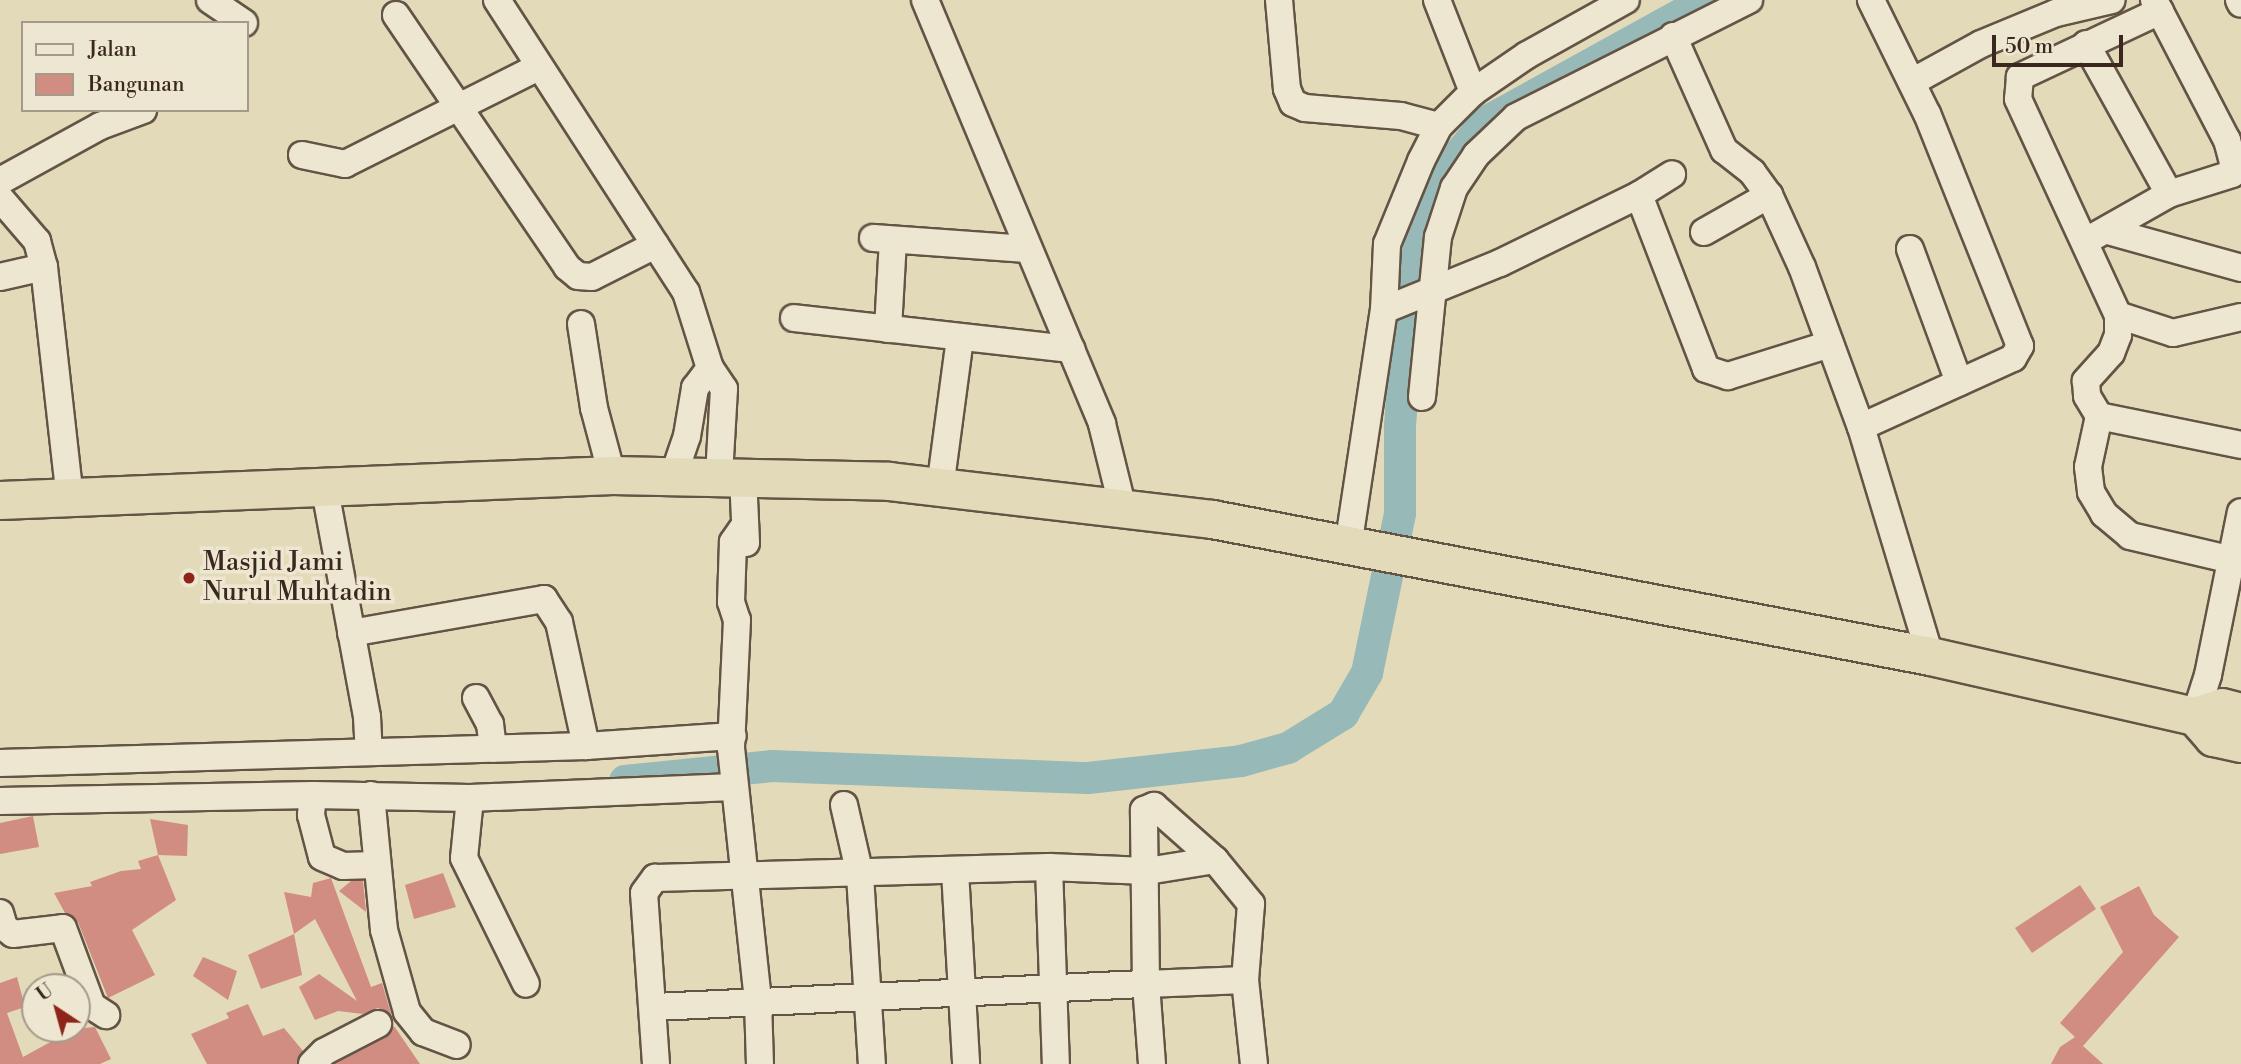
<!DOCTYPE html>
<style>
body{margin:0}
#map{position:relative;width:2241px;height:1064px;overflow:hidden;background:#e3dab9;font-family:"Libre Bodoni",serif}
div>[style]{position:absolute}
[style*='--x']{left:calc(var(--x)*1px);top:calc(var(--y)*1px);width:calc(var(--w)*1px);rotate:calc(var(--a)*1deg)}
.river>*{height:32px;margin:-16px;padding:0 16px;transform-origin:16px;border-radius:16px;background:#97b9b7}
.building>*{inset:0;background:#d18d82}
.roads{filter:drop-shadow(2px 0 #645445) drop-shadow(-2px 0 #645445) drop-shadow(0 2px #645445) drop-shadow(0 -2px #645445)}
.minor>*{height:26px;margin:-13px;padding:0 13px;transform-origin:13px;border-radius:13px;background:#ede7d2}
.highway>*{height:37px;margin:-18.5px;padding:0 18.5px;transform-origin:18.5px;border-radius:18.5px;background:#e3dab9}
.dots>*{width:19px;height:19px;translate:-50% -50%;box-sizing:border-box;border:4px solid #ede7d2;border-radius:50%}
span{translate:-50% -50%;white-space:nowrap;text-align:center;line-height:1.15;-webkit-text-stroke:7px #ede7d2;paint-order:stroke}
.poi-label{font-size:26px;color:#3a271e}
.left{translate:0 -50%;text-align:left}
.legend{position:absolute;left:21px;top:21px;width:228px;height:91px;box-sizing:border-box;background:#ede7d2;border:2px solid #a59a8a;margin:0;padding:9px 12px;list-style:none;font-size:21px;color:#3a271e}
.legend li{display:flex;align-items:center;gap:14px;height:35px}
.legend b{width:35px;border:2px solid #a59a8a}
.north{position:absolute;left:21px;top:973px;width:70px;height:70px;box-sizing:border-box;background:#ede7d2;border:2px solid #a59a8a;border-radius:50%;rotate:324deg;font-size:19px;font-weight:700;line-height:28px;text-align:center;color:#3a271e}
.north::after{content:'';display:block;margin:auto;width:24px;height:32px;background:#8f2418;clip-path:polygon(50% 0,100% 100%,50% 72%,0 100%)}
.scale{position:absolute;left:1992px;top:35px;width:131px;height:32px;box-sizing:border-box;border:4px solid #3a271e;border-top:0;padding-left:9px;font-size:21px;line-height:24px;white-space:nowrap;color:#3a271e;-webkit-text-stroke:5px #ede7d2;paint-order:stroke}
</style>
<div id="map">
<div class="river">
<i style="--x:625;--y:781;--w:148;--a:-5.8"></i>
<i style="--x:772;--y:766;--w:316;--a:2.2"></i>
<i style="--x:1088;--y:778;--w:154;--a:-6.3"></i>
<i style="--x:1241;--y:761;--w:49;--a:-15.5"></i>
<i style="--x:1288;--y:748;--w:65;--a:-31.7"></i>
<i style="--x:1343;--y:714;--w:48;--a:-59.7"></i>
<i style="--x:1367;--y:673;--w:163;--a:-78.3"></i>
<i style="--x:1400;--y:513;--w:87;--a:-90"></i>
<i style="--x:1400;--y:426;--w:151;--a:-85.8"></i>
<i style="--x:1411;--y:275;--w:62;--a:-73"></i>
<i style="--x:1429;--y:216;--w:64;--a:-65"></i>
<i style="--x:1456;--y:158;--w:47;--a:-50.2"></i>
<i style="--x:1486;--y:122;--w:252;--a:-28.9"></i>
</div>
<div class="building">
<i style="clip-path:polygon(33px 816px,39px 847px,0 854px,0 823px)"></i>
<i style="clip-path:polygon(150px 819px,188px 825px,187px 856px,158px 855px)"></i>
<i style="clip-path:polygon(158px 855px,176px 900px,132px 930px,155px 975px,108px 998px,78px 922px,65px 913px,54px 893px,92px 886px,90px 882px,121px 871px,141px 869px,138px 861px)"></i>
<i style="clip-path:polygon(443px 873px,456px 907px,414px 919px,405px 885px)"></i>
<i style="clip-path:polygon(331px 878px,371px 987px,382px 983px,392px 1017px,378px 1008px,363px 1014px,338px 1011px,315px 1020px,299px 987px,319px 974px,357px 1001px,315px 919px,294px 934px,284px 892px,311px 897px,313px 883px)"></i>
<i style="clip-path:polygon(351px 881px,363px 881px,366px 912px,339px 891px)"></i>
<i style="clip-path:polygon(2080px 885px,2096px 909px,2032px 953px,2015px 928px)"></i>
<i style="clip-path:polygon(2139px 886px,2154px 915px,2179px 937px,2083px 1046px,2103px 1064px,2051px 1064px,2060px 1047px,2075px 1037px,2060px 1023px,2123px 952px,2100px 907px)"></i>
<i style="clip-path:polygon(294px 934px,302px 975px,261px 989px,248px 955px)"></i>
<i style="clip-path:polygon(203px 957px,237px 971px,228px 1000px,193px 976px)"></i>
<i style="clip-path:polygon(17px 977px,25px 1007px,7px 1013px,23px 1057px,74px 1029px,95px 1027px,111px 1059px,100px 1064px,0 1064px,0 983px)"></i>
<i style="clip-path:polygon(248px 1004px,263px 1036px,284px 1028px,303px 1051px,297px 1064px,207px 1064px,191px 1034px,229px 1018px,226px 1013px)"></i>
<i style="clip-path:polygon(394px 1026px,420px 1064px,335px 1064px,385px 1038px)"></i>
</div>
<div class="roads">
<div class="minor">
<i style="--x:210;--y:0;--w:41;--a:34.1"></i>
<i style="--x:497;--y:0;--w:348;--a:57.1"></i>
<i style="--x:686;--y:292;--w:80;--a:72.5"></i>
<i style="--x:710;--y:368;--w:25;--a:56"></i>
<i style="--x:724;--y:389;--w:87;--a:93.3"></i>
<i style="--x:925;--y:0;--w:459;--a:67.3"></i>
<i style="--x:1102;--y:424;--w:88;--a:76.1"></i>
<i style="--x:1279;--y:0;--w:89;--a:84.9"></i>
<i style="--x:1287;--y:89;--w:15;--a:67"></i>
<i style="--x:1293;--y:103;--w:13;--a:23"></i>
<i style="--x:1305;--y:108;--w:96;--a:4.8"></i>
<i style="--x:1401;--y:116;--w:39;--a:15"></i>
<i style="--x:1437;--y:0;--w:99;--a:68.6"></i>
<i style="--x:2154;--y:0;--w:158;--a:62.5"></i>
<i style="--x:2227;--y:140;--w:23;--a:75"></i>
<i style="--x:2233;--y:162;--w:12;--a:95"></i>
<i style="--x:2232;--y:174;--w:66;--a:162.4"></i>
<i style="--x:2239;--y:0;--w:4;--a:63"></i>
<i style="--x:2160;--y:11;--w:155;--a:154.8"></i>
<i style="--x:2020;--y:77;--w:22;--a:95"></i>
<i style="--x:2018;--y:99;--w:238;--a:65.2"></i>
<i style="--x:2118;--y:315;--w:20;--a:90"></i>
<i style="--x:2118;--y:335;--w:19;--a:111"></i>
<i style="--x:2111;--y:353;--w:38;--a:132"></i>
<i style="--x:2086;--y:381;--w:15;--a:86"></i>
<i style="--x:2087;--y:396;--w:23;--a:59"></i>
<i style="--x:2099;--y:416;--w:52;--a:102.2"></i>
<i style="--x:2088;--y:467;--w:25;--a:83"></i>
<i style="--x:2091;--y:492;--w:26;--a:59"></i>
<i style="--x:2104;--y:514;--w:34;--a:40"></i>
<i style="--x:2130;--y:536;--w:114;--a:13.2"></i>
<i style="--x:396;--y:15;--w:305;--a:55.8"></i>
<i style="--x:567;--y:267;--w:14;--a:39"></i>
<i style="--x:578;--y:276;--w:14;--a:4"></i>
<i style="--x:592;--y:277;--w:71;--a:-26.9"></i>
<i style="--x:1673;--y:36;--w:125;--a:65.9"></i>
<i style="--x:1724;--y:150;--w:36;--a:38"></i>
<i style="--x:1752;--y:172;--w:29;--a:54"></i>
<i style="--x:1769;--y:195;--w:79;--a:65.4"></i>
<i style="--x:1802;--y:267;--w:171;--a:69.8"></i>
<i style="--x:1861;--y:427;--w:239;--a:73.2"></i>
<i style="--x:2086;--y:44;--w:171;--a:61"></i>
<i style="--x:2169;--y:194;--w:95;--a:150.5"></i>
<i style="--x:1912;--y:82;--w:79;--a:-28.8"></i>
<i style="--x:1981;--y:44;--w:81;--a:-22.5"></i>
<i style="--x:2056;--y:13;--w:57;--a:-13.1"></i>
<i style="--x:302;--y:155;--w:44;--a:11.8"></i>
<i style="--x:345;--y:164;--w:215;--a:-26.6"></i>
<i style="--x:0;--y:181;--w:114;--a:-28.8"></i>
<i style="--x:100;--y:126;--w:46;--a:-20.4"></i>
<i style="--x:1639;--y:195;--w:186;--a:68.9"></i>
<i style="--x:1706;--y:369;--w:23;--a:18"></i>
<i style="--x:1728;--y:376;--w:107;--a:-17.4"></i>
<i style="--x:0;--y:198;--w:57;--a:49.3"></i>
<i style="--x:37;--y:241;--w:27;--a:75"></i>
<i style="--x:2108;--y:231;--w:138;--a:15.5"></i>
<i style="--x:1704;--y:232;--w:75;--a:-29.6"></i>
<i style="--x:873;--y:238;--w:155;--a:4.1"></i>
<i style="--x:1910;--y:249;--w:142;--a:69.8"></i>
<i style="--x:0;--y:277;--w:45;--a:-12.8"></i>
<i style="--x:44;--y:267;--w:231;--a:83.6"></i>
<i style="--x:1384;--y:310;--w:125;--a:-22.1"></i>
<i style="--x:1500;--y:263;--w:155;--a:-26.1"></i>
<i style="--x:1639;--y:195;--w:39;--a:-32"></i>
<i style="--x:2118;--y:315;--w:58;--a:18.1"></i>
<i style="--x:2173;--y:333;--w:70;--a:-13.2"></i>
<i style="--x:794;--y:318;--w:279;--a:6.4"></i>
<i style="--x:581;--y:324;--w:85;--a:81.2"></i>
<i style="--x:594;--y:408;--w:69;--a:75"></i>
<i style="--x:888;--y:329;--w:89;--a:-86.8"></i>
<i style="--x:1422;--y:397;--w:161;--a:-84.3"></i>
<i style="--x:1438;--y:237;--w:52;--a:-71.9"></i>
<i style="--x:1454;--y:188;--w:40;--a:-56"></i>
<i style="--x:1476;--y:155;--w:55;--a:-43.5"></i>
<i style="--x:1516;--y:117;--w:261;--a:-26.7"></i>
<i style="--x:2099;--y:416;--w:145;--a:11.5"></i>
<i style="--x:1861;--y:427;--w:167;--a:-24.4"></i>
<i style="--x:2013;--y:358;--w:14;--a:-60"></i>
<i style="--x:2020;--y:346;--w:250;--a:-111.8"></i>
<i style="--x:1927;--y:114;--w:127;--a:-116.2"></i>
<i style="--x:743;--y:476;--w:67;--a:87.4"></i>
<i style="--x:673;--y:477;--w:43;--a:-71.1"></i>
<i style="--x:687;--y:436;--w:49;--a:-80.5"></i>
<i style="--x:695;--y:388;--w:25;--a:-53"></i>
<i style="--x:940;--y:488;--w:150;--a:-82.4"></i>
<i style="--x:325;--y:490;--w:231;--a:79.5"></i>
<i style="--x:367;--y:717;--w:34;--a:87"></i>
<i style="--x:742;--y:529;--w:16;--a:125"></i>
<i style="--x:733;--y:542;--w:60;--a:91.9"></i>
<i style="--x:731;--y:602;--w:19;--a:72"></i>
<i style="--x:737;--y:620;--w:128;--a:92.7"></i>
<i style="--x:731;--y:748;--w:254;--a:83.9"></i>
<i style="--x:758;--y:1001;--w:63;--a:88.2"></i>
<i style="--x:1348;--y:547;--w:240;--a:-81.4"></i>
<i style="--x:1384;--y:310;--w:66;--a:-87.4"></i>
<i style="--x:1387;--y:244;--w:90;--a:-67.7"></i>
<i style="--x:1421;--y:161;--w:39;--a:-63"></i>
<i style="--x:1439;--y:126;--w:48;--a:-45"></i>
<i style="--x:1473;--y:92;--w:65;--a:-34.4"></i>
<i style="--x:1527;--y:55;--w:113;--a:-29.1"></i>
<i style="--x:351;--y:633;--w:196;--a:-10"></i>
<i style="--x:544;--y:599;--w:27;--a:57"></i>
<i style="--x:559;--y:622;--w:127;--a:77.7"></i>
<i style="--x:476;--y:698;--w:30;--a:62"></i>
<i style="--x:490;--y:724;--w:25;--a:83"></i>
<i style="--x:2195;--y:716;--w:43;--a:-72.4"></i>
<i style="--x:2208;--y:675;--w:166;--a:-78.6"></i>
<i style="--x:0;--y:763;--w:586;--a:-1.66"></i>
<i style="--x:586;--y:746;--w:147;--a:-3.9"></i>
<i style="--x:313;--y:795;--w:20;--a:96"></i>
<i style="--x:311;--y:815;--w:43;--a:75.3"></i>
<i style="--x:322;--y:857;--w:23;--a:23"></i>
<i style="--x:343;--y:866;--w:32;--a:-2"></i>
<i style="--x:371;--y:795;--w:136;--a:84.5"></i>
<i style="--x:384;--y:930;--w:85;--a:74.3"></i>
<i style="--x:407;--y:1012;--w:26;--a:51"></i>
<i style="--x:423;--y:1032;--w:36;--a:21"></i>
<i style="--x:470;--y:798;--w:60;--a:95.7"></i>
<i style="--x:464;--y:858;--w:140;--a:63.8"></i>
<i style="--x:0;--y:801;--w:313;--a:-1.1"></i>
<i style="--x:313;--y:795;--w:157;--a:1.1"></i>
<i style="--x:470;--y:798;--w:263;--a:-2.4"></i>
<i style="--x:844;--y:805;--w:72;--a:77.1"></i>
<i style="--x:860;--y:875;--w:189;--a:86.4"></i>
<i style="--x:1049;--y:867;--w:197;--a:88"></i>
<i style="--x:955;--y:871;--w:193;--a:86.7"></i>
<i style="--x:0;--y:913;--w:15;--a:74"></i>
<i style="--x:4;--y:927;--w:11;--a:38"></i>
<i style="--x:13;--y:934;--w:50;--a:-6.8"></i>
<i style="--x:63;--y:928;--w:83;--a:69.6"></i>
<i style="--x:92;--y:1006;--w:17;--a:33"></i>
<i style="--x:655;--y:1007;--w:492;--a:-2.7"></i>
<i style="--x:1146;--y:984;--w:174;--a:-90.7"></i>
<i style="--x:1144;--y:810;--w:11;--a:-22"></i>
<i style="--x:1154;--y:806;--w:81;--a:41.5"></i>
<i style="--x:1215;--y:860;--w:57;--a:50.7"></i>
<i style="--x:1251;--y:904;--w:76;--a:94.5"></i>
<i style="--x:1245;--y:980;--w:84;--a:83.9"></i>
<i style="--x:312;--y:1064;--w:17;--a:-45"></i>
<i style="--x:324;--y:1052;--w:61;--a:-27.4"></i>
<i style="--x:656;--y:1064;--w:171;--a:-94"></i>
<i style="--x:644;--y:893;--w:19;--a:-54"></i>
<i style="--x:655;--y:878;--w:394;--a:-1.6"></i>
<i style="--x:1049;--y:867;--w:98;--a:2.3"></i>
<i style="--x:1147;--y:871;--w:69;--a:-9.2"></i>
<i style="--x:1152;--y:1064;--w:80;--a:-94.3"></i>
<i style="--x:1146;--y:984;--w:99;--a:-2.3"></i>
</div>
<div class="highway">
<i style="--x:0;--y:500;--w:613;--a:-2.34"></i>
<i style="--x:612;--y:475;--w:277;--a:1.2"></i>
<i style="--x:889;--y:481;--w:325;--a:6.7"></i>
<i style="--x:1212;--y:519;--w:731;--a:10.8"></i>
<i style="--x:1930;--y:656;--w:272;--a:12.8"></i>
<i style="--x:2195;--y:716;--w:28;--a:-18"></i>
<i style="--x:2222;--y:707;--w:20;--a:15"></i>
<i style="--x:2195;--y:716;--w:28;--a:49"></i>
<i style="--x:2213;--y:737;--w:29;--a:12"></i>
</div>
</div>
<div class="dots">
<i style="left:189px;top:578px;background:#8f2418"></i>
</div>
<div class="poi-label">
<span class="left" style="left:203px;top:578px">Masjid Jami<br>Nurul Muhtadin</span>
</div>
<ul class="legend">
<li><b style="height:9px;background:#ede7d2"></b>Jalan</li>
<li><b style="height:19px;background:#d18d82"></b>Bangunan</li>
</ul>
<div class="north">U</div>
<div class="scale">50 m</div>
</div>
